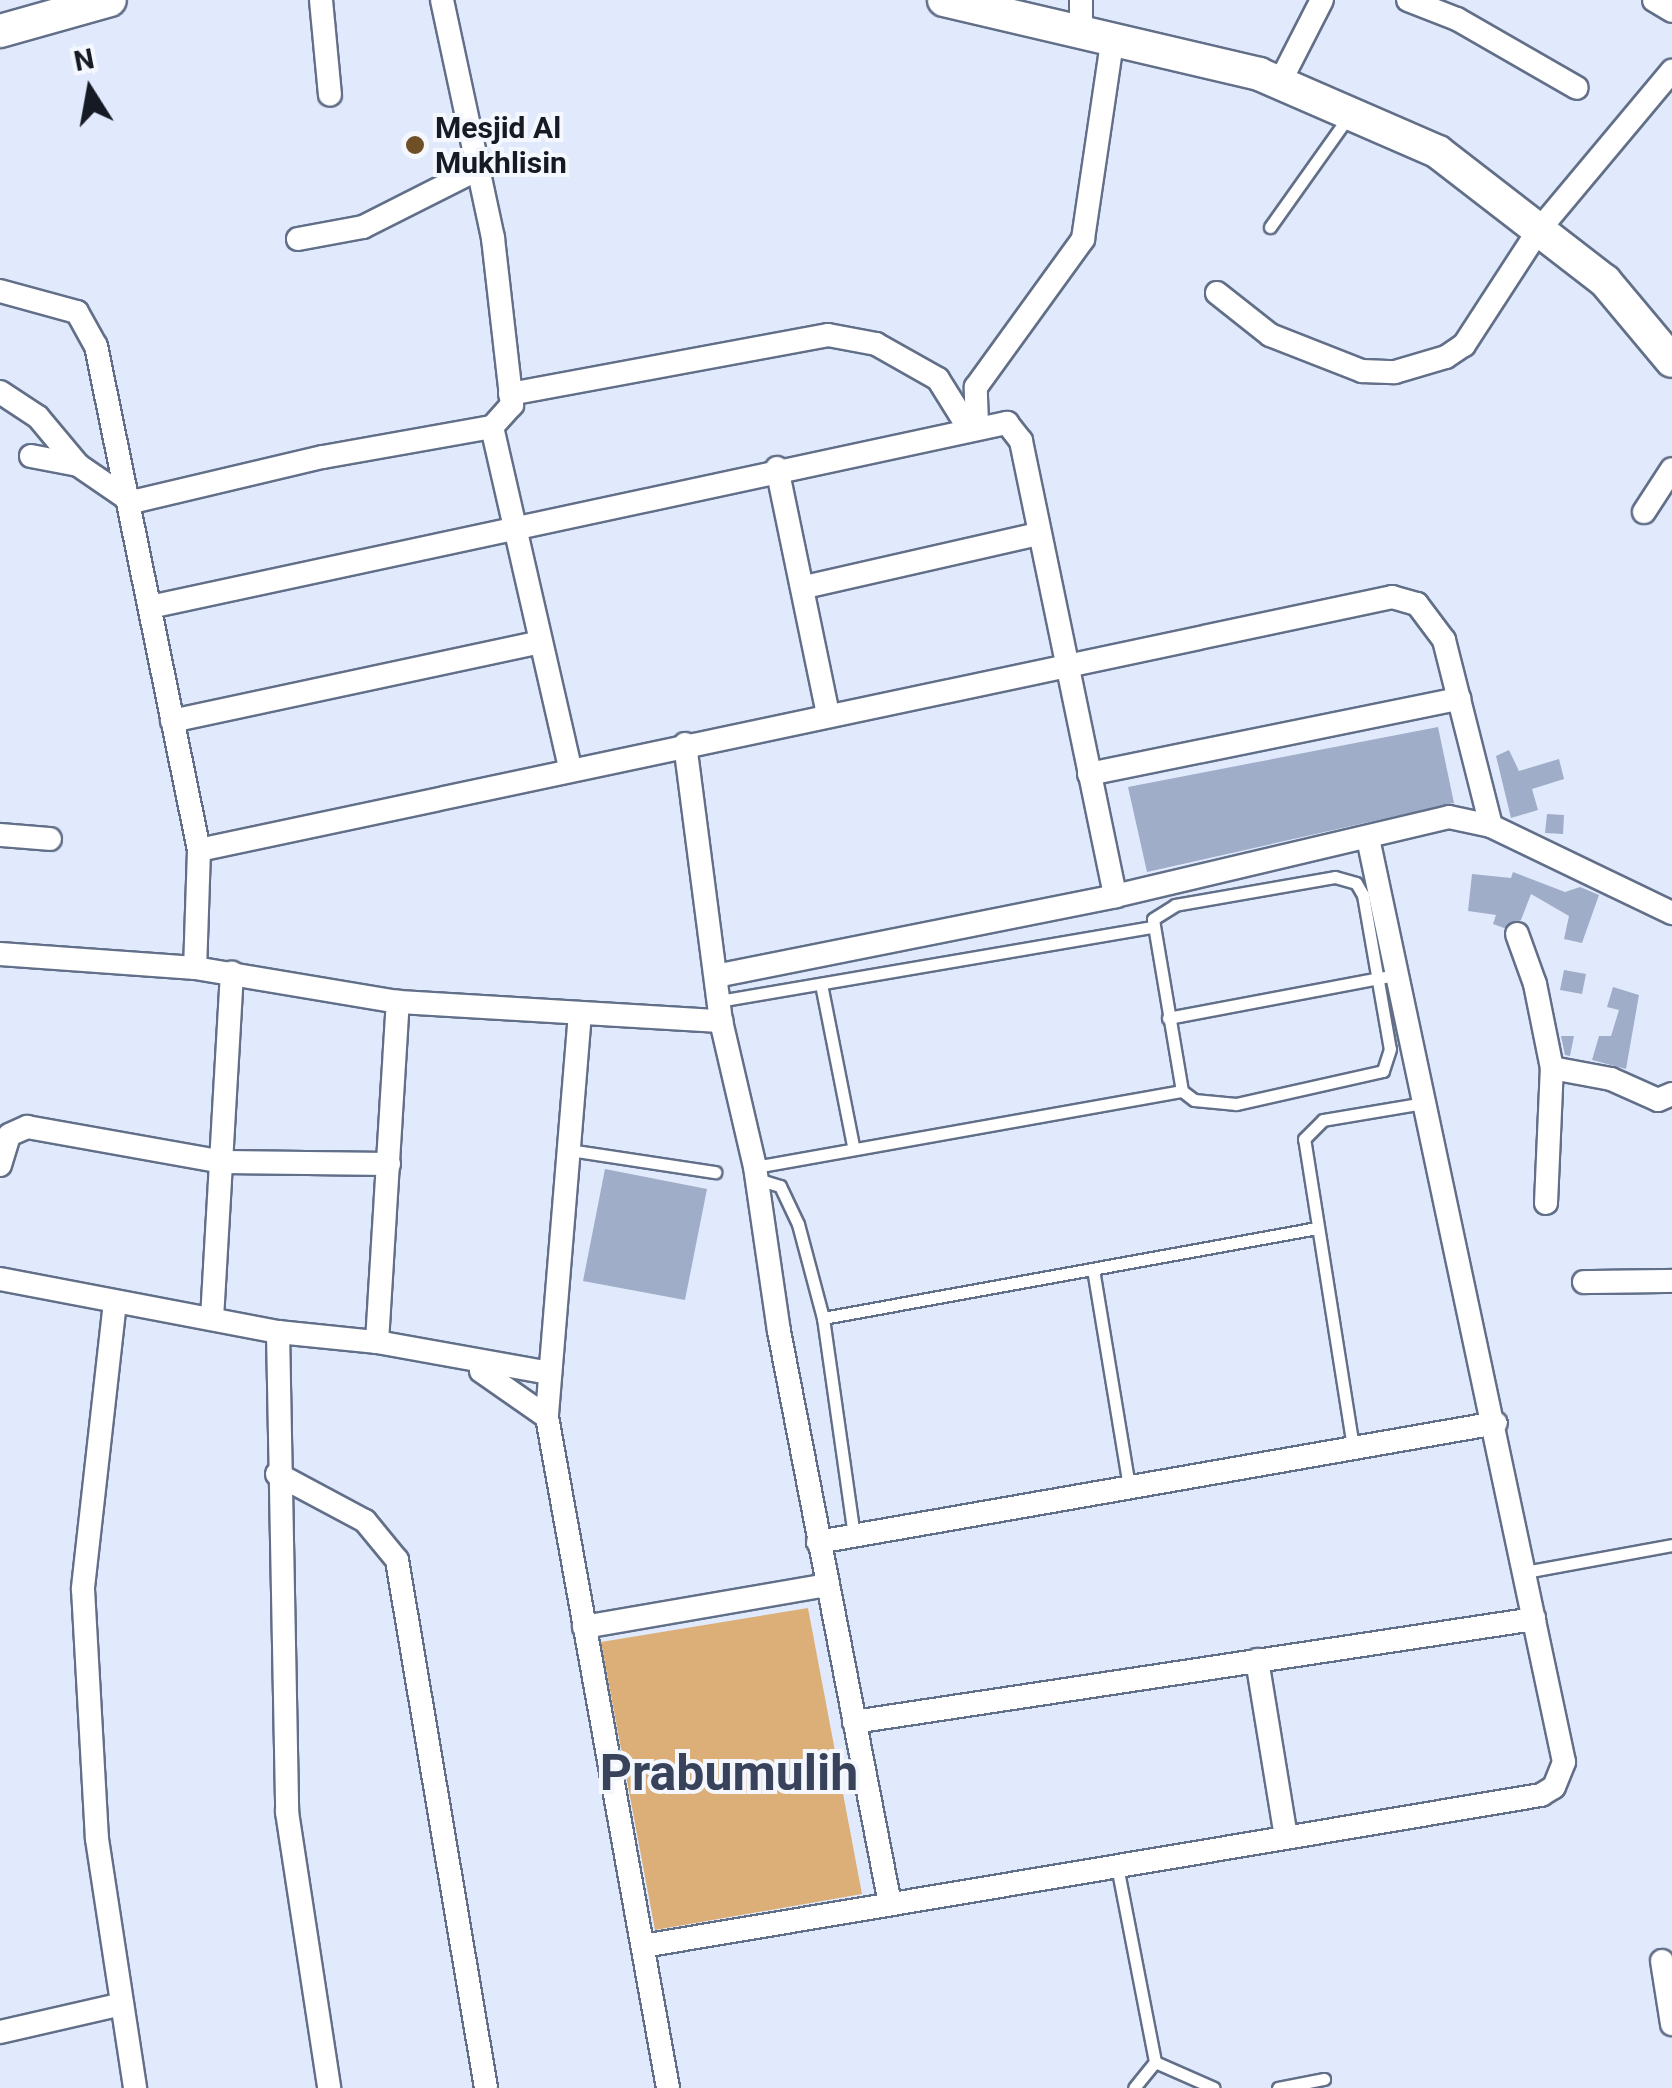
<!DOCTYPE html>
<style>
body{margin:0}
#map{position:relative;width:1672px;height:2088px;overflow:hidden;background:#e1eafc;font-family:Roboto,sans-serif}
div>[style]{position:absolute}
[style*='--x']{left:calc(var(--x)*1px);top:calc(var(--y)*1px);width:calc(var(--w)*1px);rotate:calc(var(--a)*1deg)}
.green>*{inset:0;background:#dcaf78}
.building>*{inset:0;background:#9fadc9}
.roads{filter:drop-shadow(2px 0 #626f89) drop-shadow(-2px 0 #626f89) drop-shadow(0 2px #626f89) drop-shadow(0 -2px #626f89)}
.lane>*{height:11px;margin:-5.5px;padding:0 5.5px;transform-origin:5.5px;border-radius:5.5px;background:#fff}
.street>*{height:22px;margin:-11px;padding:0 11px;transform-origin:11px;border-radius:11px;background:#fff}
.secondary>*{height:32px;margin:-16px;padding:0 16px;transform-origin:16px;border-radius:16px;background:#fff}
.dots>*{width:28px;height:28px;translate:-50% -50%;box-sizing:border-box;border:5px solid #f4f7fd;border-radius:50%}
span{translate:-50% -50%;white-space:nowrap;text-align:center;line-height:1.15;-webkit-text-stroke:8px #f4f7fd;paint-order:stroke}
.poi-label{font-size:30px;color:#151a25;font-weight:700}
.left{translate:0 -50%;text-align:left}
.town-label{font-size:50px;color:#38435b;font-weight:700}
.north{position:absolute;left:40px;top:40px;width:100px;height:100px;-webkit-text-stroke:8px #f4f7fd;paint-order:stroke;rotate:349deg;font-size:28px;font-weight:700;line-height:40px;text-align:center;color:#151a25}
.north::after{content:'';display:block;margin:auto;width:35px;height:45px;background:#151a25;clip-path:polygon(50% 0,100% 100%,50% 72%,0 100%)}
</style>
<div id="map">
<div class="green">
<i style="clip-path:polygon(808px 1608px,862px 1894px,655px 1930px,601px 1642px)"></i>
</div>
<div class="building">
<i style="clip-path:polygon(1438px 727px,1454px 803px,1147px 872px,1128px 787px)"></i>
<i style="clip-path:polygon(1509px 750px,1519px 771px,1559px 759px,1564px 779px,1532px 789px,1538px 810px,1511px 818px,1496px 756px)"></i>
<i style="clip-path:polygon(1547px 814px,1564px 815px,1563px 834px,1545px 833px)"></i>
<i style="clip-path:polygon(1513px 872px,1565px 892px,1580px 887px,1599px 895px,1582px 943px,1564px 939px,1569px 916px,1531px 894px,1521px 920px,1504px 928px,1493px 924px,1496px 915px,1468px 911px,1472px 874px,1511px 878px)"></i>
<i style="clip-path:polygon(1564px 970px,1586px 974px,1582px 994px,1560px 990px)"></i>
<i style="clip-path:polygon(1613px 987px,1639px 995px,1626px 1069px,1592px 1060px,1599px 1036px,1611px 1036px,1619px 1010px,1607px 1007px)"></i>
<i style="clip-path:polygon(1561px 1036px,1574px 1036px,1570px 1056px,1565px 1055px)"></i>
<i style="clip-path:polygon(605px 1169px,707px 1189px,685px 1300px,583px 1281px)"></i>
</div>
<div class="roads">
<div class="lane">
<i style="--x:1270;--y:227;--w:136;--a:-54.6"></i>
<i style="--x:1335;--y:877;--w:22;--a:16"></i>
<i style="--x:1356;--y:883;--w:14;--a:60"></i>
<i style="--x:1363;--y:895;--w:156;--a:80.1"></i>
<i style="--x:1390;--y:1049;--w:23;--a:108"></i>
<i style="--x:1383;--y:1071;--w:151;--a:167.3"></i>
<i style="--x:1236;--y:1104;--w:42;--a:-174.6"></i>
<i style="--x:1194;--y:1100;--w:15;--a:-143"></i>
<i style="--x:1182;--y:1091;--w:174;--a:-99.6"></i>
<i style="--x:1153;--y:919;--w:26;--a:-32"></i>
<i style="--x:1175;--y:905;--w:162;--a:-9.9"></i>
<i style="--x:821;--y:984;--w:165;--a:78.8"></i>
<i style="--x:719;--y:1001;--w:440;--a:-9.7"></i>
<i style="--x:1168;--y:1018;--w:221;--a:-10.7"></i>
<i style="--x:569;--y:1150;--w:148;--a:8.6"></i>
<i style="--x:755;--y:1167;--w:434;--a:-10.1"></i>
<i style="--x:757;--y:1179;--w:24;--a:17"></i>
<i style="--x:780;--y:1186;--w:42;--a:64.7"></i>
<i style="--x:798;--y:1224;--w:97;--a:75.1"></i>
<i style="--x:823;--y:1318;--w:220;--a:81.9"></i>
<i style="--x:1093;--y:1269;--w:221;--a:80.6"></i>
<i style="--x:823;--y:1318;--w:502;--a:-10.33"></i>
<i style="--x:1353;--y:1447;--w:312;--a:-99"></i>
<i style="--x:1304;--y:1139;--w:27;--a:-45"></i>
<i style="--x:1323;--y:1120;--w:102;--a:-9.6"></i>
<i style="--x:1525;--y:1572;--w:149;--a:-10.4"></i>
<i style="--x:1117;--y:1866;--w:200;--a:79"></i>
<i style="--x:1155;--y:2062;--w:33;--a:129"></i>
<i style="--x:1155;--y:2062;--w:64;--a:23.8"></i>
<i style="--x:1278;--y:2088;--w:47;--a:-11.1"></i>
</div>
<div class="street">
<i style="--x:321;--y:0;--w:95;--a:84.6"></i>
<i style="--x:1408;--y:0;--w:53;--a:21.2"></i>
<i style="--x:1457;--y:19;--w:138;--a:29.9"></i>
<i style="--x:1654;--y:0;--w:21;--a:31"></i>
<i style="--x:1081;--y:29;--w:29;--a:-90"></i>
<i style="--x:1280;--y:82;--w:92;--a:-62.9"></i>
<i style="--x:298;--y:239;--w:66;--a:-10.5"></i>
<i style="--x:363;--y:227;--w:129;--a:-26.8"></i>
<i style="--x:0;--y:291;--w:80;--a:15.3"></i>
<i style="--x:77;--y:312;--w:39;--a:61"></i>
<i style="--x:96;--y:346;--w:514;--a:78.45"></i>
<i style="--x:199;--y:850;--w:118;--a:91.9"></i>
<i style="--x:1217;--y:293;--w:68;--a:38.4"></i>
<i style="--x:1270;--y:335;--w:99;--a:21.4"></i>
<i style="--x:1362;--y:371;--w:33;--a:2"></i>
<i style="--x:1395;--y:372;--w:53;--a:-16.4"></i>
<i style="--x:1446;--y:357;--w:22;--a:-34"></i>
<i style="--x:1464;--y:345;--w:136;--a:-57"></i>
<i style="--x:1538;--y:231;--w:209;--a:-50.1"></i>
<i style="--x:0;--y:392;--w:45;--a:33.3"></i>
<i style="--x:38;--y:417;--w:62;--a:50.2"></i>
<i style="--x:510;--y:394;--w:323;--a:-10.5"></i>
<i style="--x:828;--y:335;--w:49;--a:10.6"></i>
<i style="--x:876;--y:344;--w:71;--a:29.4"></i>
<i style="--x:938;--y:379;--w:57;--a:58"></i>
<i style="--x:977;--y:425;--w:38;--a:-92"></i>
<i style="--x:976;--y:387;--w:183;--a:-54.1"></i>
<i style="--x:1083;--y:239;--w:205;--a:-81.6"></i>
<i style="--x:492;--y:427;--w:349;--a:77.1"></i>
<i style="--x:31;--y:456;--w:48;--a:10.8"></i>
<i style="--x:78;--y:465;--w:65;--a:34.4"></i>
<i style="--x:132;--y:502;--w:196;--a:-13.3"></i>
<i style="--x:323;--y:457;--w:172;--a:-10.1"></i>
<i style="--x:492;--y:427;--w:30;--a:-48"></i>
<i style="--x:512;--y:405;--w:168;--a:-96.5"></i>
<i style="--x:493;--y:238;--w:243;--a:-102.1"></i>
<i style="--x:777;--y:468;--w:252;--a:78.3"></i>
<i style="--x:1644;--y:512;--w:51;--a:-56.9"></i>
<i style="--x:805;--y:587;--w:240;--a:-12.8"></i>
<i style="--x:150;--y:607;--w:877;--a:-12.12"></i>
<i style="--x:1007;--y:423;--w:23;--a:52"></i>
<i style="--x:1021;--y:441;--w:465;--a:78.3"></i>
<i style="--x:172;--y:721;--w:377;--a:-12.1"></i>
<i style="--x:685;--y:744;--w:279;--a:82.6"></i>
<i style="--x:721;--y:1021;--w:150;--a:76.9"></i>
<i style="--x:755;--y:1167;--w:166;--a:81.7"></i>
<i style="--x:779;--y:1331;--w:584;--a:79.04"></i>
<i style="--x:1089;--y:774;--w:378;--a:-11.5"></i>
<i style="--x:0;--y:835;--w:50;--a:4.6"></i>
<i style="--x:199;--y:850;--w:1220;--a:-11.97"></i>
<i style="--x:1392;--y:597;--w:26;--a:16"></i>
<i style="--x:1417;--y:604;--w:45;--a:53.1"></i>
<i style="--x:1444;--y:640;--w:192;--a:75.8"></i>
<i style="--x:1517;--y:934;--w:53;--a:70.2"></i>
<i style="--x:1535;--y:984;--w:86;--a:78.6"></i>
<i style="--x:0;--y:954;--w:196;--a:4.1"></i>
<i style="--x:195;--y:968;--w:206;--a:9.5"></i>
<i style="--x:398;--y:1002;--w:324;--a:3.4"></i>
<i style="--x:716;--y:976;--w:407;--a:-11.3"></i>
<i style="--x:1115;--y:896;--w:343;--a:-13.3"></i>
<i style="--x:1449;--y:817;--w:43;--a:12.1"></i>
<i style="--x:1491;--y:826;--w:201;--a:25.7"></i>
<i style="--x:580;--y:1013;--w:405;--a:94.7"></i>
<i style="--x:547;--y:1417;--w:682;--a:79.78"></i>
<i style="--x:0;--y:1165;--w:31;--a:-73"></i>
<i style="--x:9;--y:1135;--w:20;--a:-24"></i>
<i style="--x:27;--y:1127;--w:200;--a:10.1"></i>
<i style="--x:224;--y:1162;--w:165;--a:0.7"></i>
<i style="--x:1546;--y:1203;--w:135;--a:-87.5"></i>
<i style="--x:1552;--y:1068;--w:60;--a:10.6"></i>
<i style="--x:1611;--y:1079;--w:51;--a:24.1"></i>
<i style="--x:1658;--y:1100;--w:15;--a:-23"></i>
<i style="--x:0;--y:1279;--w:283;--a:10.8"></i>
<i style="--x:278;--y:1332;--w:100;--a:5.8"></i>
<i style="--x:377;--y:1342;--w:176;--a:10.2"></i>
<i style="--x:1584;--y:1282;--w:88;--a:-0.7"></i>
<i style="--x:115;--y:1302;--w:289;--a:96.4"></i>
<i style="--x:83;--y:1589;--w:250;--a:86.8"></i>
<i style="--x:97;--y:1839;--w:252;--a:81.3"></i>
<i style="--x:212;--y:1319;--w:347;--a:-86.7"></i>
<i style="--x:278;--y:1332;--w:480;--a:88.9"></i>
<i style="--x:287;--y:1812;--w:279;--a:81.3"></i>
<i style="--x:377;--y:1342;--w:341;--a:-86.5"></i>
<i style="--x:481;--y:1371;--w:80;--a:34.9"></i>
<i style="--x:277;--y:1474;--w:100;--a:28.1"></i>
<i style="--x:365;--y:1521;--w:50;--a:50.6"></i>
<i style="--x:397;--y:1560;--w:535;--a:80.43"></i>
<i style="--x:818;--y:1542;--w:688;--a:-9.95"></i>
<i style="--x:584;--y:1627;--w:246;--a:-9.8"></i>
<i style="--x:1257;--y:1660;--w:179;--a:80.7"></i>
<i style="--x:854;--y:1722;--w:688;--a:-8.61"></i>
<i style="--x:643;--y:1946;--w:911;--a:-9.55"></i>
<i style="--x:1541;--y:1795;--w:15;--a:-32"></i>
<i style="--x:1554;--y:1787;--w:27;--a:-68"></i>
<i style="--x:1564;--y:1762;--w:945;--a:-101.98"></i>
<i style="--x:1662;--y:1961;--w:64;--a:81"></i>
<i style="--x:0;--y:2032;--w:125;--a:-12.9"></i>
</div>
<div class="secondary">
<i style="--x:944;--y:0;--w:324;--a:13.2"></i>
<i style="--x:1259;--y:74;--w:195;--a:23.5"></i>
<i style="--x:1438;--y:152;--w:211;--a:37.7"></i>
<i style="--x:1605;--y:281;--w:104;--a:50.1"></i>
<i style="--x:0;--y:31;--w:114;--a:-15.7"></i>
</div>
</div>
<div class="dots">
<i style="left:415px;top:145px;background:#6f4f25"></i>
</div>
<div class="poi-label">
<span class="left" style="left:435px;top:145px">Mesjid Al<br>Mukhlisin</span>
</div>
<div class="town-label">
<span style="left:729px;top:1774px">Prabumulih</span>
</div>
<div class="north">N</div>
</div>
